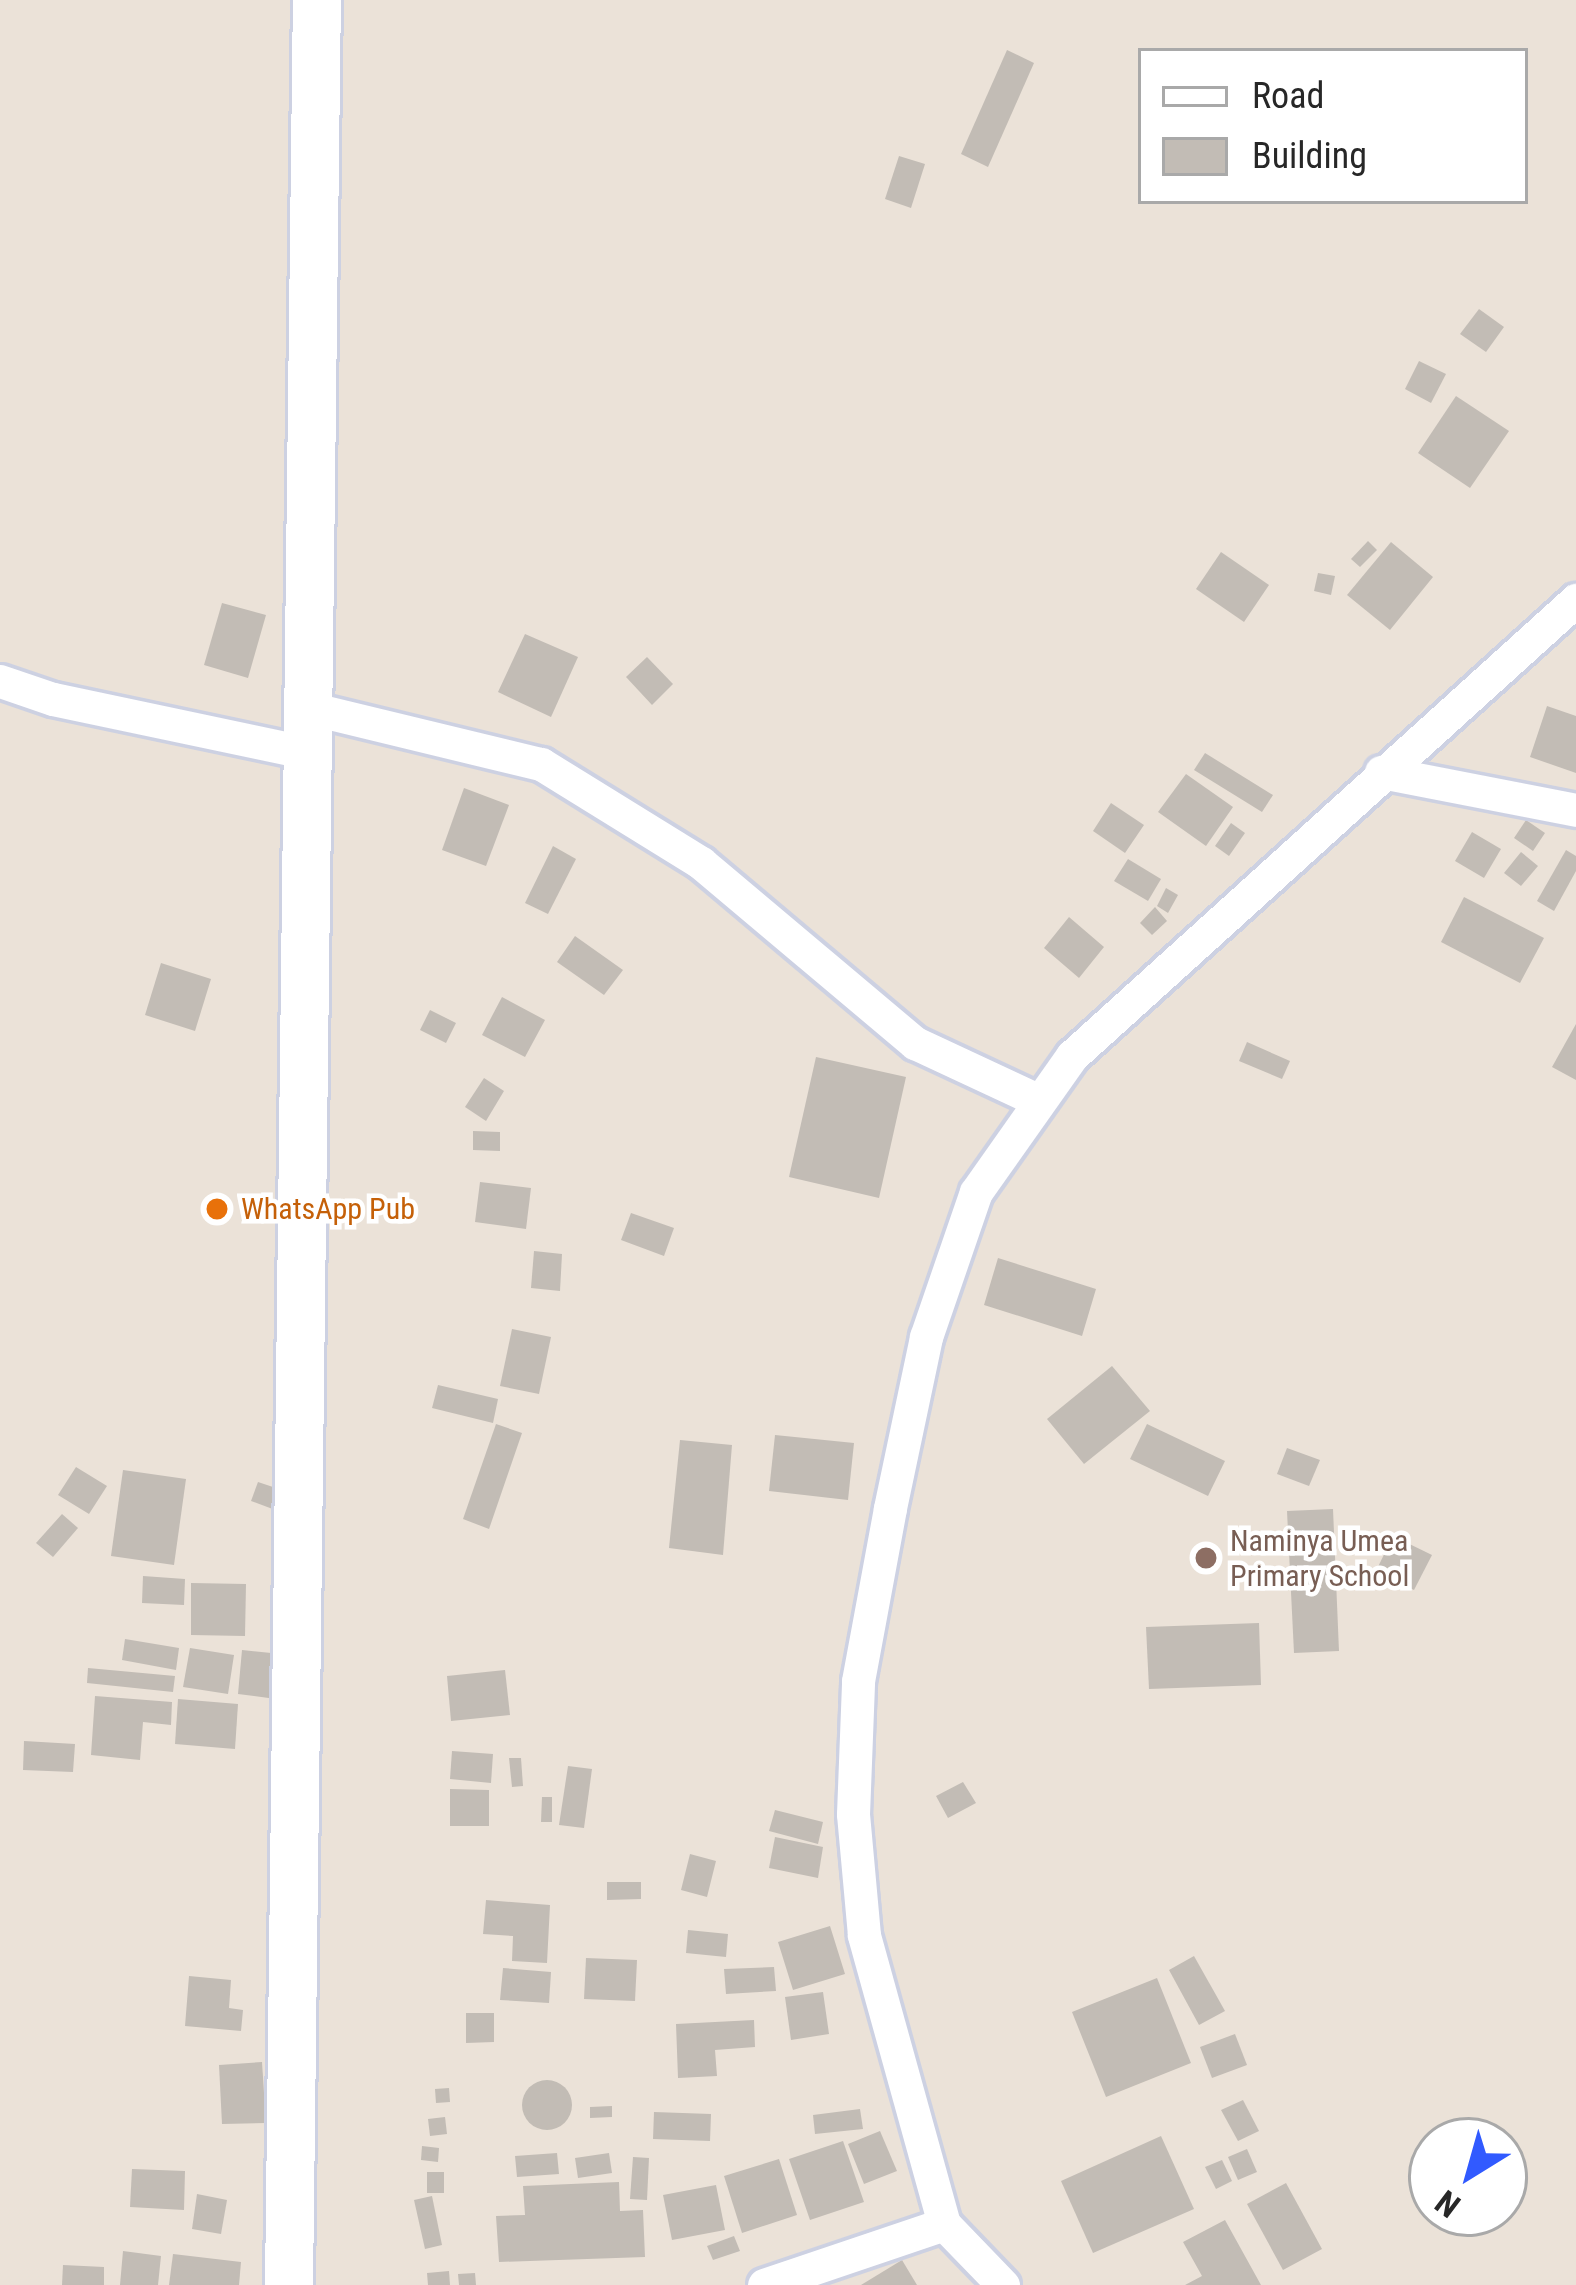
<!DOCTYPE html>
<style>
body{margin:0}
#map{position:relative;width:1576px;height:2285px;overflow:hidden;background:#ebe2d8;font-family:"Roboto Condensed",sans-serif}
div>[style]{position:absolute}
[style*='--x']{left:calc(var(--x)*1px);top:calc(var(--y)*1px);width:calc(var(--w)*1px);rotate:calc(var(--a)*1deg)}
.building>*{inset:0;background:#c2bcb5}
.round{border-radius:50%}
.roads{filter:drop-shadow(3px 0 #cdd1e2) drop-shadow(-3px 0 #cdd1e2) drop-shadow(0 3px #cdd1e2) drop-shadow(0 -3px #cdd1e2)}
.street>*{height:33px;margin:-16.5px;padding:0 16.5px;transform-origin:16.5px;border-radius:16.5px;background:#fff}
.secondary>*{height:48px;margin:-24px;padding:0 24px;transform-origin:24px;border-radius:24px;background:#fff}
.dots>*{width:33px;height:33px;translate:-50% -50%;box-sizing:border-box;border:6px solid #fff;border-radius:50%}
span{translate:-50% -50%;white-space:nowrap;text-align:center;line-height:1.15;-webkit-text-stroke:9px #fff;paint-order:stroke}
.food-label{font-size:30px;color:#c56008}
.left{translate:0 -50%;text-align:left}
.education-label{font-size:30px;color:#785e54}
.legend{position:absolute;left:1138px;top:48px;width:390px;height:156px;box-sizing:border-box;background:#fff;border:3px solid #a9a9a9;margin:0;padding:15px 21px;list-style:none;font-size:36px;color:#272727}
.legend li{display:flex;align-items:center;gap:24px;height:60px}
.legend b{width:60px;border:3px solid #a9a9a9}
.north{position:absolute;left:1408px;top:2117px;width:120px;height:120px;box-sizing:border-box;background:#fff;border:3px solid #a9a9a9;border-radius:50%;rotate:217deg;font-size:33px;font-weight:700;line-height:48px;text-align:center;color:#272727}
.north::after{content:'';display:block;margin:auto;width:42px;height:54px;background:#315aff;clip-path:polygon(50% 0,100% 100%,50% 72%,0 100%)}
</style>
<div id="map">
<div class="building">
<i style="clip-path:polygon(1007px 50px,1034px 63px,988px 167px,961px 154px)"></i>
<i style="clip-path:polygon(899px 156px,925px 164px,911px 208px,885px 199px)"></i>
<i style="clip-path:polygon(1479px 309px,1504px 327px,1486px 352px,1460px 334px)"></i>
<i style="clip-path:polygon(1419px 361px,1446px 374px,1431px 403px,1405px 389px)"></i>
<i style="clip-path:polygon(1456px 396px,1509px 431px,1470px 488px,1418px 453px)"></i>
<i style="clip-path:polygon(1368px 541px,1377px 550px,1360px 567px,1351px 559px)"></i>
<i style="clip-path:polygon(1391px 542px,1433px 577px,1390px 630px,1347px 595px)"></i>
<i style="clip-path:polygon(1221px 552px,1269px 585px,1244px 622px,1196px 589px)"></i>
<i style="clip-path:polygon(1318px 573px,1335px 576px,1331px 595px,1314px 591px)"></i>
<i style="clip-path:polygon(222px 603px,266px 615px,248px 678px,204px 665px)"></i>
<i style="clip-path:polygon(525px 634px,578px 657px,551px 717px,498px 692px)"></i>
<i style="clip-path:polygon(647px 657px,673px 684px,652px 705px,626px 677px)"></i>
<i style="clip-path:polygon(1547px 706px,1576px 716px,1576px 773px,1530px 757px)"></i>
<i style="clip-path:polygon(1205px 753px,1273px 795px,1262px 812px,1194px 770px)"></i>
<i style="clip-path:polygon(1186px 774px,1233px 807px,1206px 846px,1158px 812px)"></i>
<i style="clip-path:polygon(464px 788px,509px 805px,486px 866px,442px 850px)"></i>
<i style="clip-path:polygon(1111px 803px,1144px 825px,1125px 853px,1093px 831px)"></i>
<i style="clip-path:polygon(1526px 820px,1545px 833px,1533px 851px,1514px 838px)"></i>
<i style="clip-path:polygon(1231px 823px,1245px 833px,1229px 856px,1215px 846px)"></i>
<i style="clip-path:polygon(1472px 832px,1501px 849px,1484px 878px,1455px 861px)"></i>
<i style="clip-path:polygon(553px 846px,576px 859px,548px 914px,525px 903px)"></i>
<i style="clip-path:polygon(1566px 850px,1576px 856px,1576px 871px,1554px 911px,1537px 901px)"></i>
<i style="clip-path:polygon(1521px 852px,1538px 866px,1521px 886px,1504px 873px)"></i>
<i style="clip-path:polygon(1128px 859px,1161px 879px,1148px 901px,1114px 881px)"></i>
<i style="clip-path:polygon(1166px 888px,1178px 895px,1168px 913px,1157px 906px)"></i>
<i style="clip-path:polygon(1464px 897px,1544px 938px,1520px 983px,1441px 942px)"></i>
<i style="clip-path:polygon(1155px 907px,1167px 921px,1152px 935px,1140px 923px)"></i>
<i style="clip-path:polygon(1069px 917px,1104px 947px,1079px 978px,1044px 948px)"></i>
<i style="clip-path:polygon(575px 936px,623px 970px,604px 995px,557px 962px)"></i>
<i style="clip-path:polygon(161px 963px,211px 979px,195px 1031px,145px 1015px)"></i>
<i style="clip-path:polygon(502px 997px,545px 1020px,525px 1057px,482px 1035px)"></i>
<i style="clip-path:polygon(430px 1010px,456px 1023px,446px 1043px,420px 1030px)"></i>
<i style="clip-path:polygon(1576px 1024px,1576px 1080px,1552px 1067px)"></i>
<i style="clip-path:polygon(1247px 1042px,1290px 1061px,1282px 1079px,1239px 1061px)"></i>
<i style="clip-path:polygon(816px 1057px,906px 1077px,879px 1198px,789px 1177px)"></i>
<i style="clip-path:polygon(484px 1078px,504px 1091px,486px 1121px,465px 1107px)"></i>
<i style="clip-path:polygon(473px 1131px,500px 1132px,500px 1151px,473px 1150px)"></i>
<i style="clip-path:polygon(480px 1182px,531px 1188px,526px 1229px,475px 1222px)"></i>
<i style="clip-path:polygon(631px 1213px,674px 1228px,664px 1256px,621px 1240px)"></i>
<i style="clip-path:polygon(534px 1251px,562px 1254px,560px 1291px,531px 1288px)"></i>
<i style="clip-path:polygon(998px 1258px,1096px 1289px,1082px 1336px,984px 1305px)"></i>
<i style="clip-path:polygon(512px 1329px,551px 1337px,539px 1394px,500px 1386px)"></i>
<i style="clip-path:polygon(1112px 1366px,1150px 1411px,1084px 1464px,1047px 1419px)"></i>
<i style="clip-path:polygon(438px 1385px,498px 1399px,493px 1423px,432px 1408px)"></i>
<i style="clip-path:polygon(496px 1424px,522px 1433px,489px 1529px,463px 1519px)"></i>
<i style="clip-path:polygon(1147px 1424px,1225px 1461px,1208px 1496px,1130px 1459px)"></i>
<i style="clip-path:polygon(775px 1435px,854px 1443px,848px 1500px,769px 1491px)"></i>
<i style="clip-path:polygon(680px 1440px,732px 1445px,723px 1555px,669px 1548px)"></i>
<i style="clip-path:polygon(1287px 1448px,1320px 1460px,1309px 1486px,1277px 1474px)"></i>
<i style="clip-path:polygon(76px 1467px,107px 1486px,89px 1514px,58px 1495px)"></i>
<i style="clip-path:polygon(123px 1470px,186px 1479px,174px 1565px,111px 1556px)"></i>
<i style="clip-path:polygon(258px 1482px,285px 1491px,278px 1511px,251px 1501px)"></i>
<i style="clip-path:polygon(1333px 1509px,1339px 1651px,1294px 1653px,1287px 1511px)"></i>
<i style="clip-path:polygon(62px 1514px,78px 1528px,53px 1557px,36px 1543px)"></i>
<i style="clip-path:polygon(1393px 1536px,1432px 1555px,1414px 1590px,1376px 1571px)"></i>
<i style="clip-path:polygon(143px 1576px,185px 1579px,184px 1605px,142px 1603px)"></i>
<i style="clip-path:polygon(191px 1583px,246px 1584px,245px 1636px,191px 1635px)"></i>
<i style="clip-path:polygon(1259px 1623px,1261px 1685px,1149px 1689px,1146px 1627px)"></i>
<i style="clip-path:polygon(125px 1639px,179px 1648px,176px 1670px,122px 1660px)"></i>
<i style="clip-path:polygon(190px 1648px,234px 1655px,228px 1694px,183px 1687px)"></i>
<i style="clip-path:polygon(242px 1650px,281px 1654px,276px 1699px,238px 1694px)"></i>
<i style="clip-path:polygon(88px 1668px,175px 1676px,173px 1692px,87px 1683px)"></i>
<i style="clip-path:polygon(505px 1670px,510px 1715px,451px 1721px,447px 1676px)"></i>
<i style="clip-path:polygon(95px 1696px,172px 1702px,171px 1725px,143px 1722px,140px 1760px,91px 1755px)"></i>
<i style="clip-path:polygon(178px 1699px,238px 1704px,235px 1749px,175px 1744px)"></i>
<i style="clip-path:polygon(24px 1741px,75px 1744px,73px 1772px,23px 1770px)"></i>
<i style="clip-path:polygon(452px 1751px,493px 1754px,491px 1783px,450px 1779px)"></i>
<i style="clip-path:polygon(509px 1758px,521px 1758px,523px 1786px,512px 1787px)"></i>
<i style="clip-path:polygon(568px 1766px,592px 1769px,584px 1828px,559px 1825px)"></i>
<i style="clip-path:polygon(963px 1782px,976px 1803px,948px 1818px,936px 1796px)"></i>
<i style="clip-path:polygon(450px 1789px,489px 1790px,489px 1826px,450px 1826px)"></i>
<i style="clip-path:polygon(542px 1797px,552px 1797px,552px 1822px,541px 1822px)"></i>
<i style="clip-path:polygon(775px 1810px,823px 1822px,818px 1844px,769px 1831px)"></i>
<i style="clip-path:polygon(775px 1837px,823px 1847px,818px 1878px,769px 1868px)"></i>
<i style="clip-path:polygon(690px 1854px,716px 1861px,707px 1897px,681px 1890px)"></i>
<i style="clip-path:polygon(607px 1882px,641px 1882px,641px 1899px,607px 1900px)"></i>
<i style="clip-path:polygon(486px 1900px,550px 1905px,547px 1963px,512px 1961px,513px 1936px,483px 1934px)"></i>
<i style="clip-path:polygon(830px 1926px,845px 1974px,793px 1990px,778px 1942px)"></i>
<i style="clip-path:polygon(688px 1930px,728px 1934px,726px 1957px,686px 1953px)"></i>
<i style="clip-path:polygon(1194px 1956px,1225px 2011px,1199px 2025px,1169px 1970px)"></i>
<i style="clip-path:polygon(586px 1958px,637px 1960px,635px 2001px,584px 1999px)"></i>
<i style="clip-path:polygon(774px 1967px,776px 1991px,726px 1994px,724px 1969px)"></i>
<i style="clip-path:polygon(503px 1968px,551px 1972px,549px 2003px,500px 2000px)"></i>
<i style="clip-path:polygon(189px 1976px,231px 1980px,229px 2008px,243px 2010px,241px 2031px,185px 2026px)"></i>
<i style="clip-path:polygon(1157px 1978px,1191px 2063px,1106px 2097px,1072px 2012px)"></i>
<i style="clip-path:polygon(823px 1992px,829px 2034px,791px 2040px,785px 1997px)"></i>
<i style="clip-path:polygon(466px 2013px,494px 2013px,494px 2042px,466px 2043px)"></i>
<i style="clip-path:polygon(754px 2020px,755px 2047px,715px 2050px,717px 2076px,678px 2078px,676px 2024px)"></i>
<i style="clip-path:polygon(1235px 2034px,1247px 2065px,1212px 2078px,1200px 2047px)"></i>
<i style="clip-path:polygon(262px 2062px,266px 2123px,222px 2124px,219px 2065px)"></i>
<i class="round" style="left:522px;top:2080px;width:50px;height:50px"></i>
<i style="clip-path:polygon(449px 2088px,450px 2102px,436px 2103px,435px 2089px)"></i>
<i style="clip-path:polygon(1243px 2100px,1259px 2131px,1238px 2141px,1221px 2110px)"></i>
<i style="clip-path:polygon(612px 2106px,612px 2117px,590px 2118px,590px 2107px)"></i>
<i style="clip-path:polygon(860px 2109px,863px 2129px,815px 2134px,813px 2115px)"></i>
<i style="clip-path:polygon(654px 2112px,711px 2114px,710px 2141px,653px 2139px)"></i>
<i style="clip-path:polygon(445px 2117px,447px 2134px,430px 2136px,428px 2119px)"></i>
<i style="clip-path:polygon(880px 2131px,897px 2171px,864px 2184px,848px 2144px)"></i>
<i style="clip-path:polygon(1161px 2136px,1194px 2209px,1093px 2253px,1061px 2181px)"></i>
<i style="clip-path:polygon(843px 2141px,864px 2202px,810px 2220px,789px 2159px)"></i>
<i style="clip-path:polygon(422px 2146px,439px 2148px,438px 2162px,421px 2160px)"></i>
<i style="clip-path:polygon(1247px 2149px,1257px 2172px,1238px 2180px,1228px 2157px)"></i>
<i style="clip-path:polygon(557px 2153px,559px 2174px,517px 2177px,515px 2156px)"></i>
<i style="clip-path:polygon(609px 2153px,612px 2173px,578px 2178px,575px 2158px)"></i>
<i style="clip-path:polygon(633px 2157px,649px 2158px,647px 2200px,630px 2199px)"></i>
<i style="clip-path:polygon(779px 2159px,797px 2215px,742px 2233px,724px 2176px)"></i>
<i style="clip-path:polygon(1222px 2160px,1232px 2181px,1216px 2189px,1205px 2167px)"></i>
<i style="clip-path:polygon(132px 2169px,185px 2171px,184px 2210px,130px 2207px)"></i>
<i style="clip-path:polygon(427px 2172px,444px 2172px,444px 2193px,427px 2193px)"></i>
<i style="clip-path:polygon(619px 2182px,620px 2211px,643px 2210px,645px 2257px,499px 2262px,496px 2216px,525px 2215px,523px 2186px)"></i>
<i style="clip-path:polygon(1286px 2183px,1322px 2249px,1283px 2270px,1247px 2204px)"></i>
<i style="clip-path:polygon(716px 2185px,725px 2230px,672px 2240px,663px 2195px)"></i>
<i style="clip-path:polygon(197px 2194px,227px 2200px,221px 2234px,192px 2229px)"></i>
<i style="clip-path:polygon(432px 2196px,442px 2245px,425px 2249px,414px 2200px)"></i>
<i style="clip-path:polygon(1225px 2220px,1261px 2285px,1185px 2285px,1202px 2276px,1183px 2242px)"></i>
<i style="clip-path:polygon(734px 2236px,740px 2251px,713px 2260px,707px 2246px)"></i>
<i style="clip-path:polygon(123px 2251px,161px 2256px,158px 2285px,120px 2285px)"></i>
<i style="clip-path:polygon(173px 2254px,241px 2262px,239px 2285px,169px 2285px)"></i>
<i style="clip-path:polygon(902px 2260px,917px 2285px,861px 2285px)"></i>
<i style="clip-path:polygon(63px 2265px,104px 2267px,104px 2285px,62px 2285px)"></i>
<i style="clip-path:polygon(449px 2271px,450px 2285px,428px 2285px,427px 2273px)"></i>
<i style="clip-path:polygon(475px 2273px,476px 2285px,459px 2285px,458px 2274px)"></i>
</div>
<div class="roads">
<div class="street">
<i style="--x:0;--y:681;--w:56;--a:18.8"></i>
<i style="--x:53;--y:699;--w:262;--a:11.9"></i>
<i style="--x:309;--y:708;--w:239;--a:13.6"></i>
<i style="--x:541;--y:764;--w:188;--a:31.7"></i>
<i style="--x:701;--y:863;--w:280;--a:40.1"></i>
<i style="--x:915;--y:1043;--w:132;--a:25"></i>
<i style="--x:1381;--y:772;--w:199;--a:11"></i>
<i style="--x:944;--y:2224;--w:300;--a:-105.5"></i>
<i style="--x:864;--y:1935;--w:121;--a:-95.2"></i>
<i style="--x:853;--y:1814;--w:133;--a:-87.8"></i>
<i style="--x:858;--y:1681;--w:176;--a:-79.5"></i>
<i style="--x:890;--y:1508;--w:175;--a:-78.1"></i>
<i style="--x:926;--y:1337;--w:153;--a:-71"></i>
<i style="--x:976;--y:1192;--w:166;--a:-54.8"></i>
<i style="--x:1072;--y:1056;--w:680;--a:-42.14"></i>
<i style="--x:764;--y:2285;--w:190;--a:-18.7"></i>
<i style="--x:944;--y:2224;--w:85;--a:46"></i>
</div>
<div class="secondary">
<i style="--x:289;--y:2285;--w:2285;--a:-89.3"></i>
</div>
</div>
<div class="dots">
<i style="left:217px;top:1209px;background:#e8710a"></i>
<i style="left:1206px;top:1558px;background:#8d6e63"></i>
</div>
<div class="food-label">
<span class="left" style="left:241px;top:1209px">WhatsApp Pub</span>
</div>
<div class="education-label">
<span class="left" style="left:1230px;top:1558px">Naminya Umea<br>Primary School</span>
</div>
<ul class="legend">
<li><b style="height:15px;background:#fff"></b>Road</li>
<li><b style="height:33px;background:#c2bcb5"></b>Building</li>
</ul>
<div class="north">N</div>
</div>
